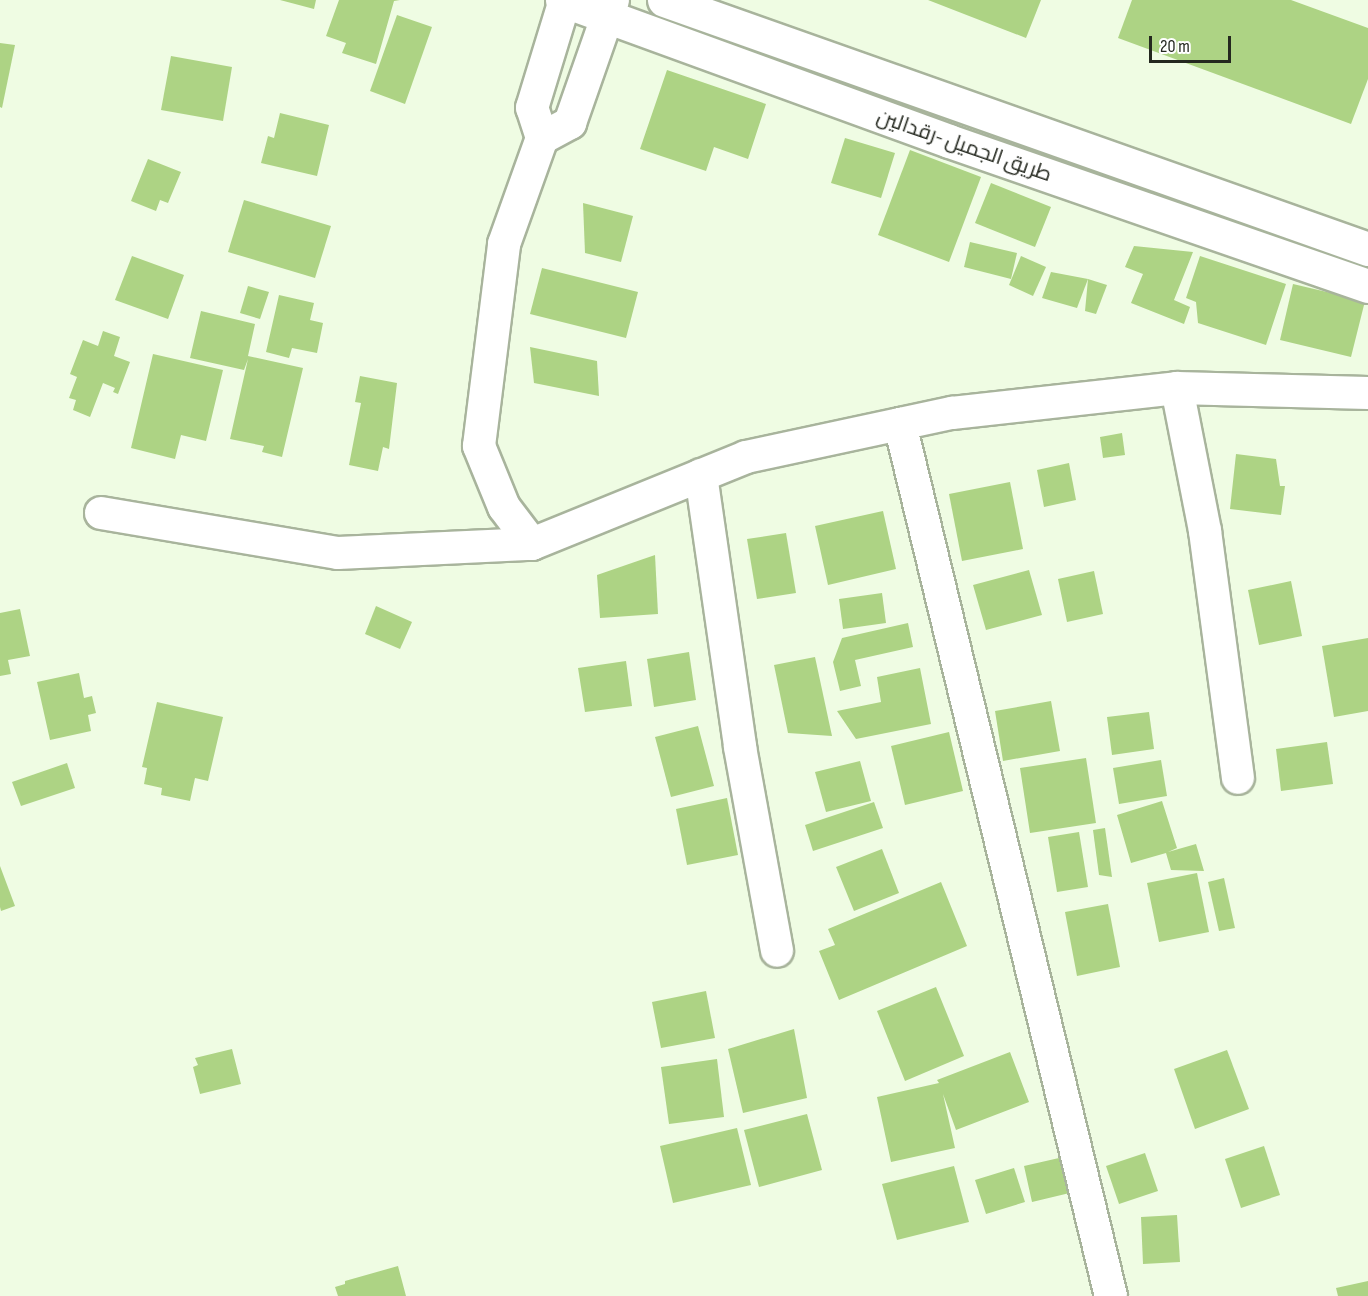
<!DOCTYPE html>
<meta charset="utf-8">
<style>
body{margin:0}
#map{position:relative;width:1368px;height:1296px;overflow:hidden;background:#effce3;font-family:"Sofia Sans Condensed",Cairo,sans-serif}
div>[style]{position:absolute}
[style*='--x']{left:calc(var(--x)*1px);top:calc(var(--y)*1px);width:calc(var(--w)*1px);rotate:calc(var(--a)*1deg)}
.building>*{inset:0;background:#add384}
.roads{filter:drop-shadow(2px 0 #a8b49c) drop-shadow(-2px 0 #a8b49c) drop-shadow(0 2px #a8b49c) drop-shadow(0 -2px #a8b49c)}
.minor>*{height:32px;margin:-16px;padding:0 16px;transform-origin:16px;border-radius:16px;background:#fff}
.primary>*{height:33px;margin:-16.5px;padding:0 16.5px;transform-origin:16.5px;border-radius:16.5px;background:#fff}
span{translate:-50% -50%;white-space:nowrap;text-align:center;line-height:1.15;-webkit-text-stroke:6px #fff;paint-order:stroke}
.street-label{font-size:21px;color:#24281f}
.scale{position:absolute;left:1149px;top:36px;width:82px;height:27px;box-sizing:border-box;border:3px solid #24281f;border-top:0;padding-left:8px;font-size:18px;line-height:21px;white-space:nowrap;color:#24281f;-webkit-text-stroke:4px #fff;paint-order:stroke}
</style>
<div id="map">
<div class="building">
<i style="clip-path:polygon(280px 0,316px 0,314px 9px)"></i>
<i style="clip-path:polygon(339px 0,400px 0,394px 1px,376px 64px,342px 53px,346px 43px,326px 36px)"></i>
<i style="clip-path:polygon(928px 0,1041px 0,1026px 38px)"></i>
<i style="clip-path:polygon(1132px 0,1291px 0,1368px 28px,1368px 79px,1351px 124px,1118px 38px)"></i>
<i style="clip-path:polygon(397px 15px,432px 27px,405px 104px,370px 91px)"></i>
<i style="clip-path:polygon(0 43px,15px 45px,2px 108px,0 107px)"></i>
<i style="clip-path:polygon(171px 56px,232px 67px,223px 121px,161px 110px)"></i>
<i style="clip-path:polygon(667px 70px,766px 104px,748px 159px,714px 147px,706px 171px,640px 149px)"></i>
<i style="clip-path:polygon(280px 113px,329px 125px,317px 176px,261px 163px,268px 136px,274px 138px)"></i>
<i style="clip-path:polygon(845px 138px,895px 153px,881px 198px,831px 183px)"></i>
<i style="clip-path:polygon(910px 150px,981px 177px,949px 262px,878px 235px)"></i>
<i style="clip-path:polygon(148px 159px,181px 172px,168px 203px,160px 200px,156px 211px,131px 201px)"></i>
<i style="clip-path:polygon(991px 183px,1051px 207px,1035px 247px,975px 223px)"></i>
<i style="clip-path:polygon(244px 200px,331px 226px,315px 278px,228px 252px)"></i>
<i style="clip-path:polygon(583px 203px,633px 216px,621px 262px,585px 253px)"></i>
<i style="clip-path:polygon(970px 242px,1017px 253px,1011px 279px,964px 267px)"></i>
<i style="clip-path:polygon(1134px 246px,1193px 252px,1174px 300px,1190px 307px,1184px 324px,1131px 303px,1143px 274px,1125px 267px)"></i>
<i style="clip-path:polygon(132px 256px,184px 275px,168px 319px,115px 300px)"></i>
<i style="clip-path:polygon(1021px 256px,1046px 267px,1033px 296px,1009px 285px)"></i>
<i style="clip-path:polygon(1200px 256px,1286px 284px,1266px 345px,1198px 323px,1196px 302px,1186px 298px)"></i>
<i style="clip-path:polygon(542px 268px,638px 292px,626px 338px,530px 314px)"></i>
<i style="clip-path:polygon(1051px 272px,1088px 279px,1077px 308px,1042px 298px)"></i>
<i style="clip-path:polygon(1088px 279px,1107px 285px,1096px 314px,1085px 311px)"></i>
<i style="clip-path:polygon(1293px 284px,1365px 301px,1351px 357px,1280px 340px)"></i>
<i style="clip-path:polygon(248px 286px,269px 292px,260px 319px,240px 313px)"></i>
<i style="clip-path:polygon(279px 295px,314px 303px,310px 320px,323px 323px,317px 353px,292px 348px,289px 358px,266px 352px)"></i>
<i style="clip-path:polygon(201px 311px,255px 324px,248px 356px,303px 368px,282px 457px,262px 452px,264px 446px,230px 439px,248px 359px,244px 370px,190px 358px)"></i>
<i style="clip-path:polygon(103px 331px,120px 337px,114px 356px,130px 362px,118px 394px,113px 392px,115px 388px,103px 383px,90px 417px,73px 410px,76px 400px,69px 398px,77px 377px,70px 374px,83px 340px,98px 346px)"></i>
<i style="clip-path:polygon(530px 347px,597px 361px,599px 396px,534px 383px)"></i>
<i style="clip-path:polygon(153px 354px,223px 370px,206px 441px,181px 435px,175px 459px,131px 448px)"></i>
<i style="clip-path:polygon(360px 376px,397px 383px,389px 449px,383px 447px,378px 471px,349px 465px,361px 403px,355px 402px)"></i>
<i style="clip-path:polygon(1122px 433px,1125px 455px,1103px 458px,1100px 437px)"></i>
<i style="clip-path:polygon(1236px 454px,1276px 459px,1280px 486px,1285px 486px,1281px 515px,1230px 509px)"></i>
<i style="clip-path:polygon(1069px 463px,1076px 500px,1044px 507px,1037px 470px)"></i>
<i style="clip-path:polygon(1010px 482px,1023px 549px,962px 561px,949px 494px)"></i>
<i style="clip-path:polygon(883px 511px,896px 569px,828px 585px,815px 526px)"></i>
<i style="clip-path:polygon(786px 533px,796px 593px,757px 599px,747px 539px)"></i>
<i style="clip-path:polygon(655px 555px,658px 614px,600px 618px,597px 575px)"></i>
<i style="clip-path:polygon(1029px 570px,1042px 615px,986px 630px,973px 585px)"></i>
<i style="clip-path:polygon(1094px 571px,1103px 614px,1067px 622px,1058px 579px)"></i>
<i style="clip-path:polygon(1291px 581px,1302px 636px,1259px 645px,1248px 590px)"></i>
<i style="clip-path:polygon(882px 593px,886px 623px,843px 629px,839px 599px)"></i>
<i style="clip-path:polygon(376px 606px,412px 622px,400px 649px,365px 634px)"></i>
<i style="clip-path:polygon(20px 609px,30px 656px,8px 660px,11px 674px,0 676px,0 613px)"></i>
<i style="clip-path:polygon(908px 623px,913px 647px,855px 660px,861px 686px,840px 691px,833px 662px,842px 638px)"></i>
<i style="clip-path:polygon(1368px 638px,1368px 711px,1334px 717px,1322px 646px)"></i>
<i style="clip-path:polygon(689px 652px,696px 700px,654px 707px,647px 659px)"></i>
<i style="clip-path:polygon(815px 657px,832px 736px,788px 733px,774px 665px)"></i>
<i style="clip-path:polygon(626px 661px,632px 706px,585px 712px,578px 668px)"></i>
<i style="clip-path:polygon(920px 668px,931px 724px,856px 739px,837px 711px,881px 702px,877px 677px)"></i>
<i style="clip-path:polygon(79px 673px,84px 698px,92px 696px,96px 713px,88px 715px,91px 731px,50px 740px,37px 682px)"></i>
<i style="clip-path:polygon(1051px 701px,1060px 751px,1003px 761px,995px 711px)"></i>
<i style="clip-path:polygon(157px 702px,223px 717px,208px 781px,195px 778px,190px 801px,161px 795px,162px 788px,144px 784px,147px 768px,142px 767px)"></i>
<i style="clip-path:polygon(1149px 712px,1154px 749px,1112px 755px,1107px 717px)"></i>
<i style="clip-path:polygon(698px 726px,714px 786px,671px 797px,655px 737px)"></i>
<i style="clip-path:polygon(949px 732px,963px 791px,905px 805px,891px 746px)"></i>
<i style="clip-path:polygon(1327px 742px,1333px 784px,1281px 791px,1276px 749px)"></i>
<i style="clip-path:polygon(1086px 758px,1096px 823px,1030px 833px,1020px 768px)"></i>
<i style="clip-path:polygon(1161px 760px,1167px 796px,1119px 804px,1113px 768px)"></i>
<i style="clip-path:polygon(860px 761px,871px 801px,826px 812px,815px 772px)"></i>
<i style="clip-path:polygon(67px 763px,75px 788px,21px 806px,12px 782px)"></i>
<i style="clip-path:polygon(727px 798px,738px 855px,687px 865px,676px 809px)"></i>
<i style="clip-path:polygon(1162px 801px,1177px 848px,1168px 852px,1196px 844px,1204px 871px,1171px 870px,1166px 853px,1131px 863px,1117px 815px)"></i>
<i style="clip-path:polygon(874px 802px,883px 828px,813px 851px,805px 825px)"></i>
<i style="clip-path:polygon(1105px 828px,1112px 877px,1099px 875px,1093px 830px)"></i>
<i style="clip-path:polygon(1079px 832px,1088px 887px,1057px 892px,1048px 837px)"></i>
<i style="clip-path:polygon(882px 849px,899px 893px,854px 911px,836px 867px)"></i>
<i style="clip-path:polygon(0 866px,15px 906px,1px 911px,0 907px)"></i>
<i style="clip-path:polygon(1197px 873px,1209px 932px,1159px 942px,1147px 883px)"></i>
<i style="clip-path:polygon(1224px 878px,1235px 928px,1219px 931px,1208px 882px)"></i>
<i style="clip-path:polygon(941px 882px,967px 946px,839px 1000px,819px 951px,835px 945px,828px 929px)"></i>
<i style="clip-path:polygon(1108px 904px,1120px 967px,1077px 976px,1065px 912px)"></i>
<i style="clip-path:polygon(936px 987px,964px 1056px,905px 1081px,877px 1011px)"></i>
<i style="clip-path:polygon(706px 991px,715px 1038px,661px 1048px,652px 1002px)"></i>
<i style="clip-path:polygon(794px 1029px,807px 1098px,743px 1113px,728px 1049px)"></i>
<i style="clip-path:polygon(232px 1049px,241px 1084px,200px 1094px,193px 1067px,198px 1065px,195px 1058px)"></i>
<i style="clip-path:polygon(1227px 1050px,1249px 1109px,1195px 1129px,1174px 1069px)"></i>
<i style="clip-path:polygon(1010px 1052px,1029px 1102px,956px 1130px,943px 1094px,955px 1148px,891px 1162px,877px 1097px,939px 1083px,937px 1080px)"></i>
<i style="clip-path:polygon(717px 1059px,724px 1117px,669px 1124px,661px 1067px)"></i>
<i style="clip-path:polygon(807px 1114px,822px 1170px,759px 1187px,744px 1130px)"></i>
<i style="clip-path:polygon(737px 1128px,751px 1185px,673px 1203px,660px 1146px)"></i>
<i style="clip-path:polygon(1264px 1146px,1280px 1195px,1241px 1208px,1225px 1159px)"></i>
<i style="clip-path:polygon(1145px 1153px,1158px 1191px,1119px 1204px,1106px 1166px)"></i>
<i style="clip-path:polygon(1059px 1158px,1062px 1163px,1071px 1161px,1078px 1191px,1032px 1202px,1024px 1166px)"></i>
<i style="clip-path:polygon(954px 1166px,969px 1222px,897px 1240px,882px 1184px)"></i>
<i style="clip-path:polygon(1014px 1168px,1025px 1202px,986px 1214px,975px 1180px)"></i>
<i style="clip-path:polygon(1177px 1215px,1180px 1262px,1143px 1264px,1141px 1217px)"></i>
<i style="clip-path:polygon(398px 1266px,406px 1296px,338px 1296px,335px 1287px,345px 1284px,345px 1281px)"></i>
<i style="clip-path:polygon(1368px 1281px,1368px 1296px,1338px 1296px,1336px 1288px)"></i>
</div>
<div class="roads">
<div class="minor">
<i style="--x:542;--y:138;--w:32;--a:-28"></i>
<i style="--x:570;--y:123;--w:130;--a:-70.7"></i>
<i style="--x:1177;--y:388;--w:146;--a:78.9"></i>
<i style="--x:1205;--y:531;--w:249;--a:82.4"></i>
<i style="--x:900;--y:424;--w:897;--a:76.4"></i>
<i style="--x:701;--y:475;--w:275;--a:81.8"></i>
<i style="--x:740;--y:747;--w:207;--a:79.7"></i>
<i style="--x:101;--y:513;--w:240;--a:9.6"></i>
<i style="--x:338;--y:553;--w:194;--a:-2.7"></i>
<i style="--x:532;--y:544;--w:231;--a:-22.1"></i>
<i style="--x:746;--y:457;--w:211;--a:-12.1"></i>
<i style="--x:952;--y:413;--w:226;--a:-6.3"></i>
<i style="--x:1177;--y:388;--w:191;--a:1.5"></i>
<i style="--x:532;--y:544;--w:46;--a:-127.1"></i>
<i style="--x:504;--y:507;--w:66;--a:-112.3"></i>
<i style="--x:479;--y:446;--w:204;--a:-82.9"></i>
<i style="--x:504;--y:244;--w:113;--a:-70.3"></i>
<i style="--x:542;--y:138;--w:32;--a:-108"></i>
<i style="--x:532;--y:108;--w:113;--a:-73"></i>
</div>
<div class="primary">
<i style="--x:562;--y:0;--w:412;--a:20"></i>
<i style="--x:949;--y:141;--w:443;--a:19.1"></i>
<i style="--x:664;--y:0;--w:747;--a:19.48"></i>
</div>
</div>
<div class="street-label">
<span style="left:964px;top:146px;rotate:19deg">طريق الجميل -رقدالين</span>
</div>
<div class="scale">20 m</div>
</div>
